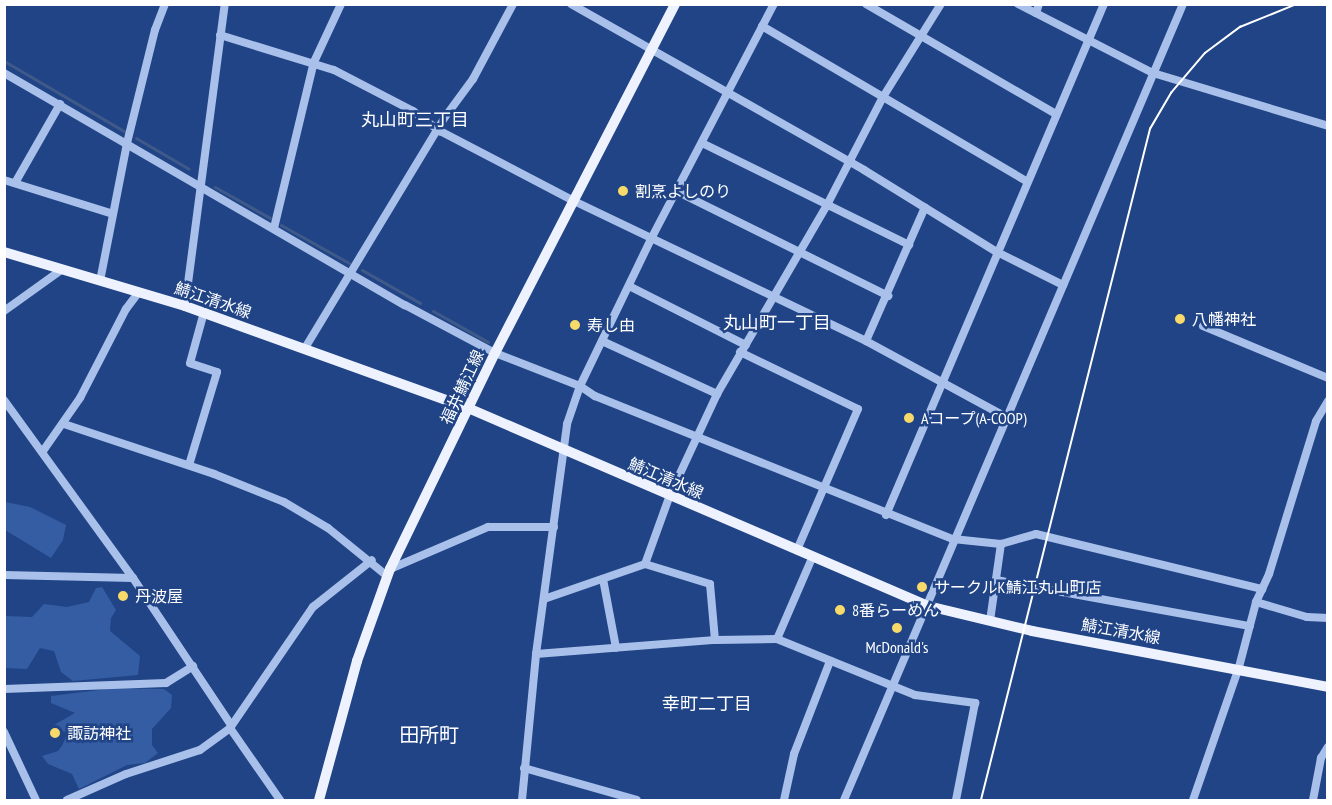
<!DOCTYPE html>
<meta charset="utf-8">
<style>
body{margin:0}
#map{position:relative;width:1332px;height:805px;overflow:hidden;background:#204486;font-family:"PT Sans Narrow","Noto Sans JP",sans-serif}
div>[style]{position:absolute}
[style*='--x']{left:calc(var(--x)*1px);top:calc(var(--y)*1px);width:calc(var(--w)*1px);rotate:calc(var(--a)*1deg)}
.green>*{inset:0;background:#345da3}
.stream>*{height:3px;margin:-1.5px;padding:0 1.5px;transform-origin:1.5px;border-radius:1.5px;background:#3f5989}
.minor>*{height:8px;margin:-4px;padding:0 4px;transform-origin:4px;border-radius:4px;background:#a9c1ea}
.major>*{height:10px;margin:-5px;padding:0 5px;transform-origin:5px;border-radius:5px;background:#edf2fe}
.tram>*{height:1.5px;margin:-0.75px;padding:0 0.75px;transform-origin:0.75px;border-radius:0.75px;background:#fff}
.dots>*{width:16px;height:16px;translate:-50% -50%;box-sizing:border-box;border:3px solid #204486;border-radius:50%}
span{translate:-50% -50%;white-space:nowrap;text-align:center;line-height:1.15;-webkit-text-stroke:5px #204486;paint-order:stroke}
.poi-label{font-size:16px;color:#fff}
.left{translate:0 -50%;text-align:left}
.street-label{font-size:16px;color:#fff}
.neighbourhood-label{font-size:18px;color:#fff}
.quarter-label{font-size:20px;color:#fff}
.frame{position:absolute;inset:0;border:6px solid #fff;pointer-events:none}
</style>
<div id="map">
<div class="green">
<i style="clip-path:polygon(5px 502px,30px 507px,66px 525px,63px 540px,51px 558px,5px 530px)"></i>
<i style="clip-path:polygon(102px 587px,116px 610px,111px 618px,110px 631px,140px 656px,138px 675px,73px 681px,61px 672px,54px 651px,40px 648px,27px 669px,5px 668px,5px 616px,32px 617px,44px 604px,67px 607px,89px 602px,96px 588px)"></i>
<i style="clip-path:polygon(115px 688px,164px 689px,172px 695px,171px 708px,152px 729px,152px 745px,158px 753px,145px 763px,127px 765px,79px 789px,72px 774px,48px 764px,42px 756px,58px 751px,62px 746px,68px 732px,55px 731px,54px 725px,75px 713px,51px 703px,51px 696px)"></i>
</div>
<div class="stream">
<i style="--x:4;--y:61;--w:139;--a:30.3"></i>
<i style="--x:136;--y:138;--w:61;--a:30.3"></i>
<i style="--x:215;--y:187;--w:63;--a:29.4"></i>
<i style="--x:281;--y:225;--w:78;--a:29.2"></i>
<i style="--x:362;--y:270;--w:67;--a:29.6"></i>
<i style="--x:433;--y:311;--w:63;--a:29.4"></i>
</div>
<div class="minor">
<i style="--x:571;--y:4;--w:337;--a:29.5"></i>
<i style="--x:864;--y:170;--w:156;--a:31.7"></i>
<i style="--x:997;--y:252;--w:74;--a:26.6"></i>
<i style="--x:866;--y:4;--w:220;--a:30.1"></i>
<i style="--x:1018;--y:4;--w:152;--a:27.1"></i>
<i style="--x:1153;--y:73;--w:183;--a:16.8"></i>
<i style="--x:1036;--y:13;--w:9;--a:-72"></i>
<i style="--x:762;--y:26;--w:306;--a:30.4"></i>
<i style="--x:220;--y:35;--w:119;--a:17.1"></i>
<i style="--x:334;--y:70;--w:89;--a:27.4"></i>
<i style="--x:413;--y:111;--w:34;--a:37"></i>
<i style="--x:440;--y:131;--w:153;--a:27.6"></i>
<i style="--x:576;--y:202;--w:322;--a:25.6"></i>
<i style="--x:866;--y:341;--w:159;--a:28.5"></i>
<i style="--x:4;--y:73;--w:463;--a:30.1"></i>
<i style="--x:405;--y:305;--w:102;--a:28.1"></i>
<i style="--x:495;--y:353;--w:91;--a:21.2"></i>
<i style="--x:580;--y:386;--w:18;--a:34"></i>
<i style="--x:595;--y:396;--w:386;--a:21.8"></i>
<i style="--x:953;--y:539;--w:48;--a:5.9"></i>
<i style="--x:1001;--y:544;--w:36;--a:-16"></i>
<i style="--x:1036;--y:534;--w:233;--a:13.7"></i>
<i style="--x:702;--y:143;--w:231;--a:26.2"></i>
<i style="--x:4;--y:180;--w:114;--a:17.3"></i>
<i style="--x:15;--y:183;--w:91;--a:-60.3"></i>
<i style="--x:676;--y:191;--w:237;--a:26.3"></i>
<i style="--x:274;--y:228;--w:171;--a:-76.5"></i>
<i style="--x:314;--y:62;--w:64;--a:-65"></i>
<i style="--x:100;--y:281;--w:141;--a:-78.9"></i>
<i style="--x:127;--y:143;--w:116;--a:-76.1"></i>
<i style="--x:155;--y:30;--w:28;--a:-69"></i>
<i style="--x:629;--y:286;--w:131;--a:26.8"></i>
<i style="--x:185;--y:306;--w:305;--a:-82.5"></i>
<i style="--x:4;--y:311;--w:70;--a:-35.7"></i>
<i style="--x:1203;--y:326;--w:135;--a:22.6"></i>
<i style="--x:602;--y:341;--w:127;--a:24.7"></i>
<i style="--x:866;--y:341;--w:146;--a:-66.2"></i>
<i style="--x:305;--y:348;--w:270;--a:-58.8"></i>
<i style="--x:445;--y:117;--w:47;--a:-53.6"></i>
<i style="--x:473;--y:79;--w:85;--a:-61.9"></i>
<i style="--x:740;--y:352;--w:131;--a:25.8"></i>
<i style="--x:858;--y:409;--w:154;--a:113.4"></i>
<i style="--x:4;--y:400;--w:220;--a:54.1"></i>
<i style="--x:133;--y:578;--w:177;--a:56.3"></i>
<i style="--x:64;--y:424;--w:158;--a:18.4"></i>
<i style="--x:214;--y:474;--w:75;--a:21.8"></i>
<i style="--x:284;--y:502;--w:51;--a:30.6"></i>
<i style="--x:328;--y:528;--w:76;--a:39.1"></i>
<i style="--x:43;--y:451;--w:65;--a:-55.1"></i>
<i style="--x:80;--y:398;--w:100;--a:-62.7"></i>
<i style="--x:126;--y:309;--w:21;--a:-53"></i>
<i style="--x:189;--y:465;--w:97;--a:-73.2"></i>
<i style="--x:217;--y:372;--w:28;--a:-162"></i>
<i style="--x:190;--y:363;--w:53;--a:-74.6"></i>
<i style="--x:886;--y:515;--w:556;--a:-66.9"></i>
<i style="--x:645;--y:564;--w:73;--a:-70.1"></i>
<i style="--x:670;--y:495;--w:111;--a:-65"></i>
<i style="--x:717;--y:394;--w:219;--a:-59.8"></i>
<i style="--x:827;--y:205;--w:122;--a:-62.6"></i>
<i style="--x:883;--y:97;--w:110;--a:-58.1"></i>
<i style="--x:390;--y:569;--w:107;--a:-23.2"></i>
<i style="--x:488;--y:527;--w:66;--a:0"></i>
<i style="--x:4;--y:575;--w:129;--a:1.3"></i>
<i style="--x:603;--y:579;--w:70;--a:79.3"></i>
<i style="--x:996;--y:580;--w:258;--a:10.3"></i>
<i style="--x:544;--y:599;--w:107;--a:-19.1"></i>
<i style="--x:645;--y:564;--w:68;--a:17.1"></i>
<i style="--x:710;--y:584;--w:56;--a:84.9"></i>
<i style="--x:1256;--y:602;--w:53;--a:16.4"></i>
<i style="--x:1307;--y:617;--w:21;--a:3"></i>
<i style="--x:990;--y:621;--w:78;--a:-81.9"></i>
<i style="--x:777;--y:639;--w:88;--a:-66.6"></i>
<i style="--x:536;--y:654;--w:180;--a:-4.5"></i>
<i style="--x:715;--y:640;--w:62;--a:-0.9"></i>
<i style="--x:777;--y:639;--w:149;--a:22.1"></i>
<i style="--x:915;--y:695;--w:61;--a:7.6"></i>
<i style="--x:975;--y:703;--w:99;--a:101.1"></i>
<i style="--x:4;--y:689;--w:162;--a:-2.1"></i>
<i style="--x:166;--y:683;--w:32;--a:-32"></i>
<i style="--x:230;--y:728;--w:88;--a:55.2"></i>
<i style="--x:4;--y:732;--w:75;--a:64.8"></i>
<i style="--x:524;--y:768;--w:117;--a:15.8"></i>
<i style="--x:67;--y:800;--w:64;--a:-23.8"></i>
<i style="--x:126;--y:774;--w:78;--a:-18"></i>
<i style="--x:200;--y:750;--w:37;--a:-36"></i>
<i style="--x:230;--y:728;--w:147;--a:-55.6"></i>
<i style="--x:313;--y:607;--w:75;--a:-38.5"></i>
<i style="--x:522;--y:800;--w:147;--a:-84.5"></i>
<i style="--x:536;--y:654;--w:232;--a:-82.3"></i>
<i style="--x:567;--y:424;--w:40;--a:-71.1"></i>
<i style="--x:580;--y:386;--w:163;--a:-64.2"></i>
<i style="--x:651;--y:239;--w:265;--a:-62.4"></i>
<i style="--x:784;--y:800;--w:47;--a:-77.7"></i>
<i style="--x:794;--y:754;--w:100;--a:-68.8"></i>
<i style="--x:844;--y:800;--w:865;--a:-66.93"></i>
<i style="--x:1193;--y:800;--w:141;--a:-70.9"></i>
<i style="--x:1239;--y:667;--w:67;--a:-75.3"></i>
<i style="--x:1256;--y:602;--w:31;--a:-65"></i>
<i style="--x:1269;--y:574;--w:160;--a:-72.9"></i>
<i style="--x:1316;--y:421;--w:23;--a:-59"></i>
<i style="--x:1313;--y:800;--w:43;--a:-79.2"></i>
<i style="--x:1321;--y:758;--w:13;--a:-58"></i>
</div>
<div class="major">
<i style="--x:4;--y:252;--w:189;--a:16.6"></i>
<i style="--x:185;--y:306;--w:301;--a:19.8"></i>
<i style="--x:468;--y:408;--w:501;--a:23.29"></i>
<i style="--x:928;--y:606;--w:107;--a:13.5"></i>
<i style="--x:1032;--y:631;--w:301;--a:10.7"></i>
<i style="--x:319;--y:800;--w:144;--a:-74.7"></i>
<i style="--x:357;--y:661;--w:98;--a:-70.3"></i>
<i style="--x:390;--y:569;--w:240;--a:-64.1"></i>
<i style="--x:495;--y:353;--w:393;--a:-62.7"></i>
</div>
<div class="tram">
<i style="--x:981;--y:800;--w:692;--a:-75.86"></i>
<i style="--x:1150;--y:129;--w:42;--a:-59.7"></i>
<i style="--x:1171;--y:93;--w:52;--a:-49.6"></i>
<i style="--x:1205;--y:53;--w:44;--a:-36.6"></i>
<i style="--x:1240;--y:27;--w:61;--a:-22"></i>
</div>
<div class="dots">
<i style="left:623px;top:191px;background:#f7da69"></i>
<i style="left:1180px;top:319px;background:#f7da69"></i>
<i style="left:575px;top:325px;background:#f7da69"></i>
<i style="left:909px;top:418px;background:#f7da69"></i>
<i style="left:922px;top:587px;background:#f7da69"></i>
<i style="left:123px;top:596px;background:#f7da69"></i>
<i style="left:840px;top:610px;background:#f7da69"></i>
<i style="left:897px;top:628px;background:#f7da69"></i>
<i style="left:55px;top:733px;background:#f7da69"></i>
</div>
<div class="poi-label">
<span class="left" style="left:635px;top:191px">割烹よしのり</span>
<span class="left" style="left:1192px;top:319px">八幡神社</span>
<span class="left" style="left:587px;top:325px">寿し由</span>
<span class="left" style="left:921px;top:418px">Aコープ(A-COOP)</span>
<span class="left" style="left:934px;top:587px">サークルK鯖江丸山町店</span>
<span class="left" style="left:135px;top:596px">丹波屋</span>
<span class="left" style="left:852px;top:610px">8番らーめん</span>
<span style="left:897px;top:647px">McDonald's</span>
<span class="left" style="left:67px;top:733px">諏訪神社</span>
</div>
<div class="street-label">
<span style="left:213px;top:300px;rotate:19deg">鯖江清水線</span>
<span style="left:462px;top:387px;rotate:-65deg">福井鯖江線</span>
<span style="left:666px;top:478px;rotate:23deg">鯖江清水線</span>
<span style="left:1121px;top:631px;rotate:10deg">鯖江清水線</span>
</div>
<div class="neighbourhood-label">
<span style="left:415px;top:120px">丸山町三丁目</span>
<span style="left:777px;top:323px">丸山町一丁目</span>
<span style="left:707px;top:704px">幸町二丁目</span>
</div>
<div class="quarter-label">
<span style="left:429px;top:735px">田所町</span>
</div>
<div class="frame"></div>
</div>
